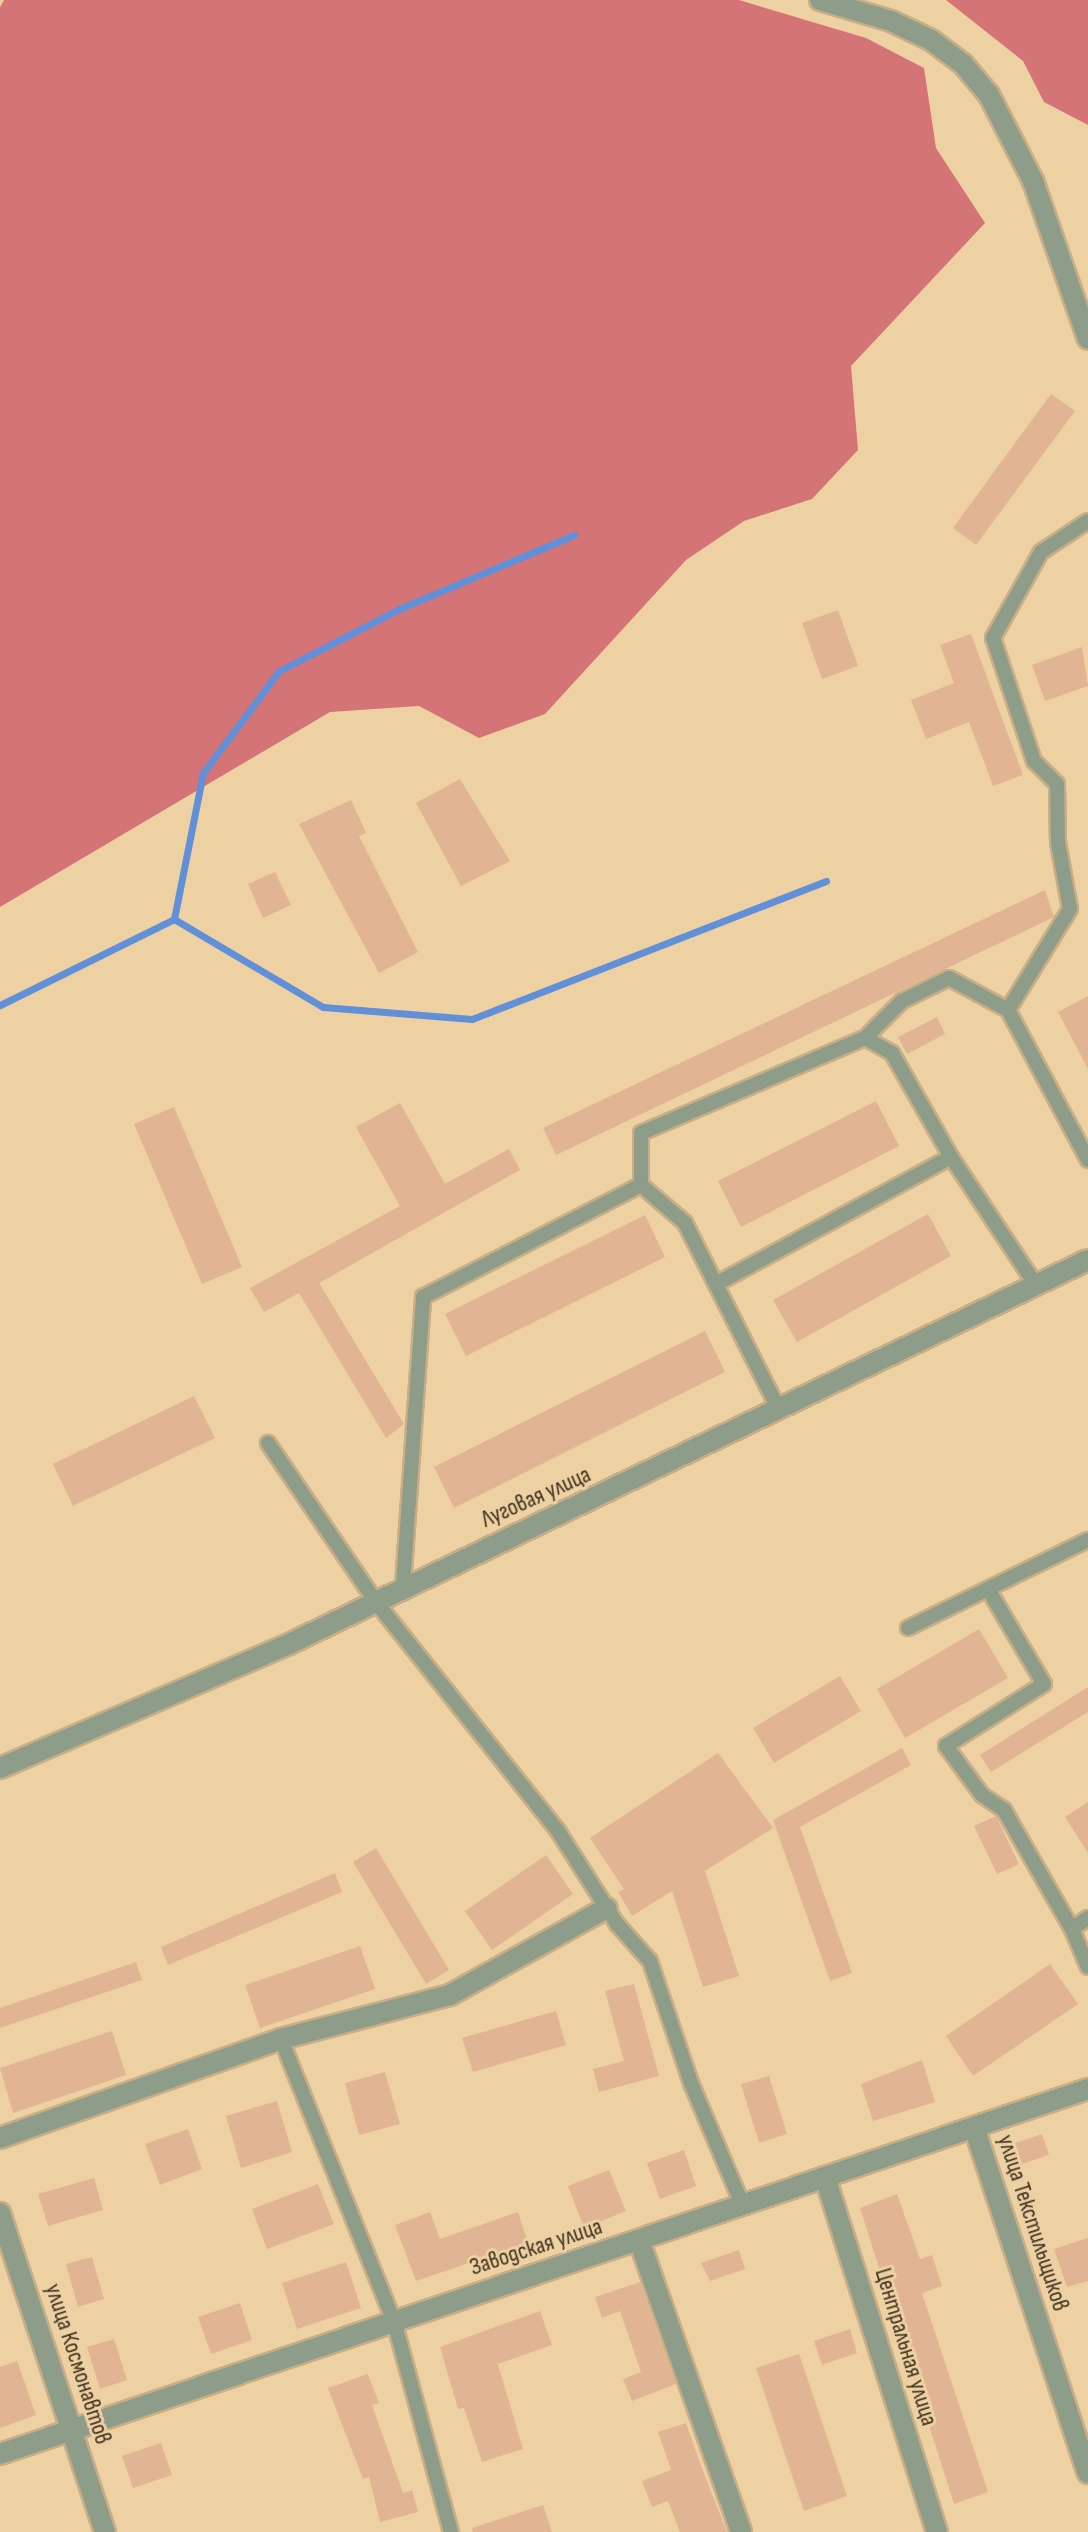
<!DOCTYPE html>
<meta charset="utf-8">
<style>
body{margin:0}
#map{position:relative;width:1088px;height:2532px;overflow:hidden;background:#eed1a3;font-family:"Sofia Sans Condensed",sans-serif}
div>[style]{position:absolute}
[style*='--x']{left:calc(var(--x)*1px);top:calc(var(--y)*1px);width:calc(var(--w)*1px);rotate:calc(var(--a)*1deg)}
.forest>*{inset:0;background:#d57477}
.stream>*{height:7px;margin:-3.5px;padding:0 3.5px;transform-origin:3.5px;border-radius:3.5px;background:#6190d9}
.building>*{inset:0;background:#e1b493}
.roads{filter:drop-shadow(2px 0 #c7ae86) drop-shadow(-2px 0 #c7ae86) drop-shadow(0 2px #c7ae86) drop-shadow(0 -2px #c7ae86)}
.lane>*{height:14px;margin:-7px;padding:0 7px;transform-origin:7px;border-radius:7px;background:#8e9c8a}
.street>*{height:20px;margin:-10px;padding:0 10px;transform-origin:10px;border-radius:10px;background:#8e9c8a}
span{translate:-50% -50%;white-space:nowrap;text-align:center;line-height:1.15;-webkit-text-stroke:6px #eed1a3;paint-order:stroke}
.street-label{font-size:24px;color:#3e3220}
</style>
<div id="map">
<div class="forest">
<i style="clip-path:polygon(4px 0,739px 0,866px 38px,924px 68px,936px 148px,985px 223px,851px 366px,858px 450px,812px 499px,744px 521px,686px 560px,545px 714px,479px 738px,419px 706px,330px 712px,0 907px,0 7px)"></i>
<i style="clip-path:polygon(946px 0,1088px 0,1088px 125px,1044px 102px,1023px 61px)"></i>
</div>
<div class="stream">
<i style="--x:174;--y:919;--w:173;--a:30.6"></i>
<i style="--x:323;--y:1007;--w:149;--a:4.6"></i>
<i style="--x:472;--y:1019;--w:380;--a:-21.3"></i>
<i style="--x:174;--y:919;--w:149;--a:-78.8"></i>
<i style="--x:203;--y:773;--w:127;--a:-53.3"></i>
<i style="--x:279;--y:671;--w:135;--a:-27.3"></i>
<i style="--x:399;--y:609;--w:190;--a:-22.9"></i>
<i style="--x:0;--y:1005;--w:194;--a:-26.3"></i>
</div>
<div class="building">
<i style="clip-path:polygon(1051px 394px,1075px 411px,976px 545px,953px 528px)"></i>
<i style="clip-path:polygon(838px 610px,858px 666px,822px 679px,802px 623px)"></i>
<i style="clip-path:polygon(971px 634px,1023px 775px,993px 786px,969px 722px,926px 739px,911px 700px,954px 683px,940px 645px)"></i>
<i style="clip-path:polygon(1082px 647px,1088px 686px,1045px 701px,1032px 665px)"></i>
<i style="clip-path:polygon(460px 779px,510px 861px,461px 886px,416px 803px)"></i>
<i style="clip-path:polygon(351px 800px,366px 833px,359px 836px,418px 952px,379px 973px,299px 824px)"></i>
<i style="clip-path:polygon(275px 872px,291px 905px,263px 918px,248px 884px)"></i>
<i style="clip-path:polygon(1045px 890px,1054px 917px,556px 1155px,543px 1128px)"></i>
<i style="clip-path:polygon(1088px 996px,1088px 1069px,1058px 1012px)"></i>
<i style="clip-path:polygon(937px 1017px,945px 1034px,907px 1054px,898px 1037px)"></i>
<i style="clip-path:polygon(876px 1101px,899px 1146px,741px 1227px,718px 1181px)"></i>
<i style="clip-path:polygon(400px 1103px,445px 1184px,509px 1149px,520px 1170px,319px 1283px,404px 1424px,386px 1438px,299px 1293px,264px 1312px,250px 1288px,400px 1206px,356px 1127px)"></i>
<i style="clip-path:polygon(174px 1107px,242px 1267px,202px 1284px,134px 1124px)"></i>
<i style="clip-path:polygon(928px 1214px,951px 1256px,797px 1342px,773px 1300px)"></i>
<i style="clip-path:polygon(645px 1215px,665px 1257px,466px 1356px,445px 1314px)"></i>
<i style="clip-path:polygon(705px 1331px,725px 1372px,454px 1508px,434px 1467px)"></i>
<i style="clip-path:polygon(194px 1396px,215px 1438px,73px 1506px,53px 1464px)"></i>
<i style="clip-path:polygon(979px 1629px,1008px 1678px,905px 1738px,877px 1689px)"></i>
<i style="clip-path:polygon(840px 1676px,861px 1711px,774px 1763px,753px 1728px)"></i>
<i style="clip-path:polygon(1088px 1687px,1088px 1712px,991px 1772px,980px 1755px)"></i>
<i style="clip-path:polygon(902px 1748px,911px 1765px,800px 1827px,852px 1973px,830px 1981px,773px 1820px)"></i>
<i style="clip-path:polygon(718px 1753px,773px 1828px,705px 1871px,739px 1976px,703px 1987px,672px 1891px,632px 1916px,618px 1892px,624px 1889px,590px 1838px)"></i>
<i style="clip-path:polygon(1088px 1802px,1088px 1853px,1065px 1817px)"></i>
<i style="clip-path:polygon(996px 1816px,1019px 1864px,997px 1874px,974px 1826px)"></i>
<i style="clip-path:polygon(376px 1848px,449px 1970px,426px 1984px,353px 1862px)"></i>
<i style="clip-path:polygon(546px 1855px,573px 1894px,492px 1950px,465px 1911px)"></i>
<i style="clip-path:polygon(335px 1873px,342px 1892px,168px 1965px,161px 1947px)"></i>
<i style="clip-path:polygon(360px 1946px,375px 1989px,260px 2028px,245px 1985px)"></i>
<i style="clip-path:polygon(136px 1962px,142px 1980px,0 2028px,0 2008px)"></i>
<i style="clip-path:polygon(1050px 1964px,1078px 2004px,973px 2076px,946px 2036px)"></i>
<i style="clip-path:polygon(634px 1984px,659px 2076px,599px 2092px,593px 2069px,624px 2061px,605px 1991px)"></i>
<i style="clip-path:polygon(556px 2011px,566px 2045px,473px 2072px,462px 2038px)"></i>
<i style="clip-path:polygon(112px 2031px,126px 2075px,13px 2113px,0 2068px)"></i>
<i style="clip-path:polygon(922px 2060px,935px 2102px,873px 2121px,861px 2084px)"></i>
<i style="clip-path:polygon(385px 2072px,400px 2124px,359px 2135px,345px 2083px)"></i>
<i style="clip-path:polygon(769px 2076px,787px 2134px,759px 2143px,741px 2084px)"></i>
<i style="clip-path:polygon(277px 2101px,292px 2152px,241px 2168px,226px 2116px)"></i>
<i style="clip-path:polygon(188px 2129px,202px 2169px,160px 2185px,145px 2144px)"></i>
<i style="clip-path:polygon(1042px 2134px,1049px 2155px,1022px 2164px,1015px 2143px)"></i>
<i style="clip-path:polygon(684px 2150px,696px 2186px,660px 2199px,647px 2163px)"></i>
<i style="clip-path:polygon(609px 2170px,626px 2211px,584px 2228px,568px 2186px)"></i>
<i style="clip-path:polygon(94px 2178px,103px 2210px,48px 2226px,38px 2194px)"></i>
<i style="clip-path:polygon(318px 2184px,334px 2224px,267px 2249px,252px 2209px)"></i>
<i style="clip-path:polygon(897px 2194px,920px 2259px,932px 2255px,942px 2286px,922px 2293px,988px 2492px,954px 2504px,860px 2208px)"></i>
<i style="clip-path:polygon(430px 2212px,440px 2239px,518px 2212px,528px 2243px,416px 2281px,395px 2225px)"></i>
<i style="clip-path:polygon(1088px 2238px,1088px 2281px,1067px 2287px,1054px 2249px)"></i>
<i style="clip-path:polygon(739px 2250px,745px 2269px,710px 2281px,701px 2263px)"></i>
<i style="clip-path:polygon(92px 2257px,104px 2299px,78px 2307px,66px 2264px)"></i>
<i style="clip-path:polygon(346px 2262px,361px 2308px,297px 2329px,282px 2283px)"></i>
<i style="clip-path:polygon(640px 2282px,676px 2384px,632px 2401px,623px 2379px,641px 2372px,620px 2311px,602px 2318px,595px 2297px)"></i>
<i style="clip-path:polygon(240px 2303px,252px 2340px,211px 2354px,198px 2317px)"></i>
<i style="clip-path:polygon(540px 2311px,552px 2345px,498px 2364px,523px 2449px,482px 2462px,464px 2408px,458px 2409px,440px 2347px)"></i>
<i style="clip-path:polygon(850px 2329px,857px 2353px,822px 2365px,814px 2341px)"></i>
<i style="clip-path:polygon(114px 2339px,127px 2380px,100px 2389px,87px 2347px)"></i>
<i style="clip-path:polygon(799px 2354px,847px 2496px,804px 2511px,756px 2368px)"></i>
<i style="clip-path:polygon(17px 2361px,36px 2415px,0 2428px,0 2367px)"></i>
<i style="clip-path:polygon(368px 2374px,379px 2403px,372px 2405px,403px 2493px,412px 2490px,418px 2512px,380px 2522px,369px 2477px,363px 2479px,328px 2388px)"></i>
<i style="clip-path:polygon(686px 2423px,701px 2466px,727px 2532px,680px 2532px,668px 2501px,652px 2507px,642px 2481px,671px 2470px,658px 2432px)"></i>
<i style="clip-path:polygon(161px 2443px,172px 2475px,133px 2488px,122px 2456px)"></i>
<i style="clip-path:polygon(543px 2505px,552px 2532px,473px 2532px,472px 2528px)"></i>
</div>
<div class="roads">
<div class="lane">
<i style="--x:1008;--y:1010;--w:119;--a:-58.5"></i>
<i style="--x:1070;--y:909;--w:68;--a:-100.2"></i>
<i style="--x:1058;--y:842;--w:58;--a:-91"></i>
<i style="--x:1057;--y:784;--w:33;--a:-135"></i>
<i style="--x:1034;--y:761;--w:130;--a:-108.4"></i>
<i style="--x:993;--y:638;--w:98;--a:-60.8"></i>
<i style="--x:1041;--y:552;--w:56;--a:-33.4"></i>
<i style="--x:865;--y:1038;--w:52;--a:-45"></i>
<i style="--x:902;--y:1001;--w:52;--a:-26.1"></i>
<i style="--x:949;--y:978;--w:67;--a:28.5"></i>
<i style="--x:1008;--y:1010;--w:170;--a:61.9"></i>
<i style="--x:641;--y:1185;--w:52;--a:-90"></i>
<i style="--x:641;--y:1133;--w:243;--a:-23"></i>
<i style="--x:865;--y:1038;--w:31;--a:29"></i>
<i style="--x:892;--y:1053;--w:120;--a:60.4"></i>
<i style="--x:716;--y:1284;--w:267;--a:-28.4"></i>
<i style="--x:951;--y:1157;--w:154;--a:56.4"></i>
<i style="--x:268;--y:1443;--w:192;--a:55.8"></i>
<i style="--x:376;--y:1602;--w:293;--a:51.5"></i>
<i style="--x:558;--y:1831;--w:110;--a:57.6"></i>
<i style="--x:617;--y:1924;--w:50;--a:48.3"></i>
<i style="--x:650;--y:1961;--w:129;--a:71.4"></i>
<i style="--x:691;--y:2083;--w:131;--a:67.1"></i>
<i style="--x:403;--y:1585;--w:289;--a:-86"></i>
<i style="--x:423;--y:1297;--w:245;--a:-27.2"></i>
<i style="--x:641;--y:1185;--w:58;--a:40.8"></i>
<i style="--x:685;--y:1223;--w:209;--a:63.3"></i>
<i style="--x:988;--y:1589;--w:110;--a:59.5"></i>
<i style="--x:1044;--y:1684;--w:116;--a:147.7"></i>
<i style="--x:946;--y:1746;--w:61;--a:53.7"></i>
<i style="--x:982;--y:1795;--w:27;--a:34"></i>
<i style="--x:1004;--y:1810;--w:137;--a:60.3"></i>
<i style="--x:1072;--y:1929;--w:19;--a:-35"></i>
<i style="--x:908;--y:1628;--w:200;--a:-26.1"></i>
<i style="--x:1072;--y:1929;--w:41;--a:67.2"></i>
<i style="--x:281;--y:2039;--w:304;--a:68.2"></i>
<i style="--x:394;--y:2321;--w:219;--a:74.9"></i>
</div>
<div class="street">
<i style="--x:820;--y:0;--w:74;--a:16.5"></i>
<i style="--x:891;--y:21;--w:44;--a:25.4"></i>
<i style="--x:931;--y:40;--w:40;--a:37"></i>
<i style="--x:963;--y:64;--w:40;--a:50"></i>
<i style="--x:989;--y:95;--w:97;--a:62.9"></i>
<i style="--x:1033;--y:181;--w:167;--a:70.8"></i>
<i style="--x:0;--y:1768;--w:317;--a:-23.2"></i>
<i style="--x:291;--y:1643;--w:884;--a:-25.67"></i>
<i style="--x:974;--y:2127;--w:364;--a:71.8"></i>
<i style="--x:0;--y:2138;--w:298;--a:-19.4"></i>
<i style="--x:281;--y:2039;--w:175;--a:-14.6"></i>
<i style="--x:450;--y:1995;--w:179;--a:-29"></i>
<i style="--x:825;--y:2177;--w:372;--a:72.5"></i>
<i style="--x:0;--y:2213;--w:336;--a:71.8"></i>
<i style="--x:639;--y:2240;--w:309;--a:70.7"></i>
<i style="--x:0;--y:2454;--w:1148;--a:-18.55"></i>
</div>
</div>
<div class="street-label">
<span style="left:536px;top:1497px;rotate:-24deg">Луговая улица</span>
<span style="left:1033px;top:2223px;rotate:72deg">улица Текстильщиков</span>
<span style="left:536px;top:2247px;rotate:-18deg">Заводская улица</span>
<span style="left:906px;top:2347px;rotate:73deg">Центральная улица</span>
<span style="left:78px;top:2364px;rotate:72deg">улица Космонавтов</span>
</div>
</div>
